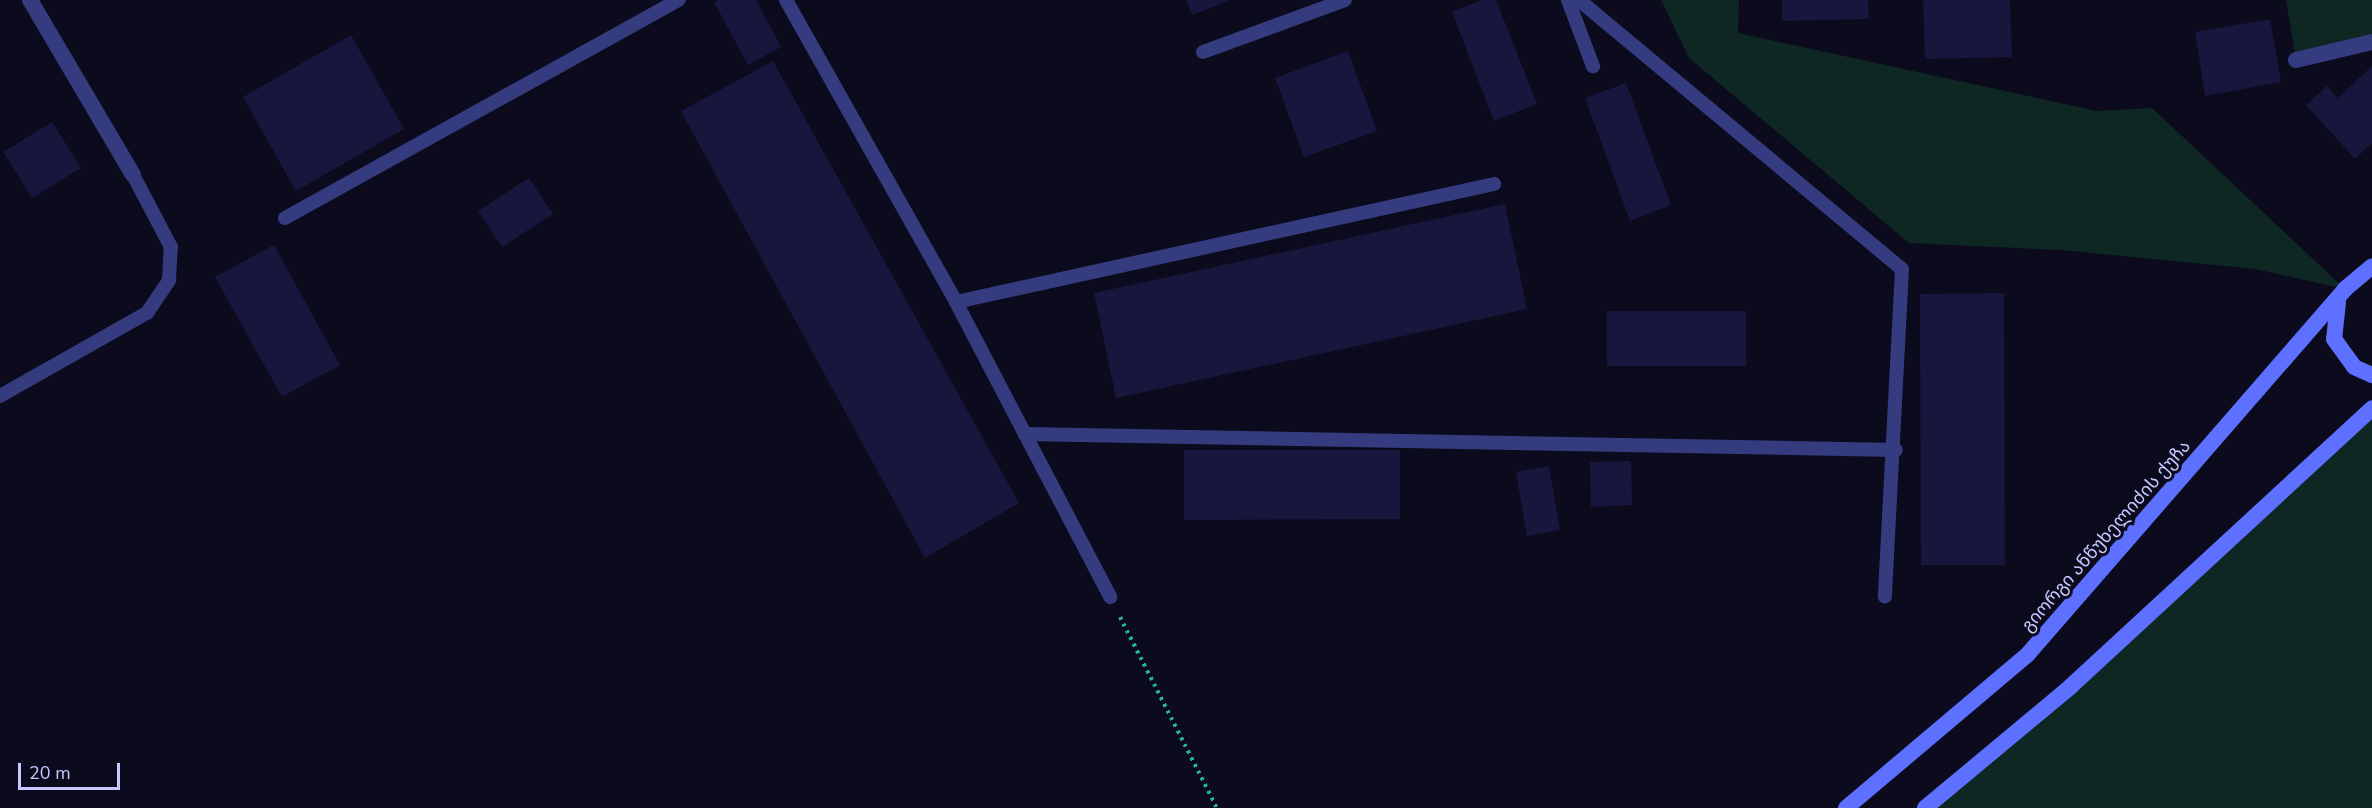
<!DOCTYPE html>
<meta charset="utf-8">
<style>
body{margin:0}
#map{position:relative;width:2372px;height:808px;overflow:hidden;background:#0b0b1d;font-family:"Nunito Sans","Noto Sans Georgian",sans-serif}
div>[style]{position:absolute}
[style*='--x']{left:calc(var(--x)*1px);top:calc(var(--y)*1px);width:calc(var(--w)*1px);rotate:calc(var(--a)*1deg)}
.green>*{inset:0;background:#0e2722}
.building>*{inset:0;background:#19163e}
.path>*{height:4px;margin-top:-2px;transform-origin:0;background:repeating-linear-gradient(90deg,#28b196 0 3px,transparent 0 7.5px)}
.service>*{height:14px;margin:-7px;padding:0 7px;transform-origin:7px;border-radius:7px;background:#343b7e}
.minor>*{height:16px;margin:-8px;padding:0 8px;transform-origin:8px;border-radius:8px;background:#343b7e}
.secondary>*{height:16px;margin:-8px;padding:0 8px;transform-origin:8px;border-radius:8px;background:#5d70ff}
span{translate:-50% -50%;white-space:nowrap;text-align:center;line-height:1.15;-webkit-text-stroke:6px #0b0b1d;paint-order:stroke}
.street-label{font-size:18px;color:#c6c8ff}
.scale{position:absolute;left:18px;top:763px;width:102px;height:27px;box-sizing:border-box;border:3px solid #c6c8ff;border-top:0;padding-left:8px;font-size:18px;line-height:21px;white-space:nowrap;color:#c6c8ff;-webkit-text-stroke:4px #0b0b1d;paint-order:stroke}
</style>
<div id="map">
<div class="green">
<i style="clip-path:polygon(1661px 0,1739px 0,1738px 33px,2097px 111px,2152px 108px,2345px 289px,2256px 269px,2061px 250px,1909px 243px,1689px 58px)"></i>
<i style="clip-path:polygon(2286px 0,2372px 0,2372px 42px,2296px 60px)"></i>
<i style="clip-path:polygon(2372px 408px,2372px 808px,1925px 808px)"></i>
</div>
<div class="building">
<i style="clip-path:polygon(718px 0,756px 0,781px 47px,748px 65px,714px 2px)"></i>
<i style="clip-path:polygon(1186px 0,1230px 0,1192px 15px)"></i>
<i style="clip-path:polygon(1482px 0,1496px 0,1537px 104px,1494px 121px,1452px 12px)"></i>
<i style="clip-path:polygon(1782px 0,1868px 0,1869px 19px,1782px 21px)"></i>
<i style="clip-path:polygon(1923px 0,2010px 0,2012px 57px,1925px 59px)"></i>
<i style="clip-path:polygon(2270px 19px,2281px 82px,2205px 96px,2195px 32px)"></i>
<i style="clip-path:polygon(351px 35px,404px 129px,296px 191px,243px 97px)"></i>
<i style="clip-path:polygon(1348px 51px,1377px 131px,1304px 157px,1275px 78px)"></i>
<i style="clip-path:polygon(773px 61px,1019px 503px,925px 558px,681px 111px)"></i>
<i style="clip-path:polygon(2372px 66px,2372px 143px,2355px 159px,2306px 105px,2327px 86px,2338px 98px)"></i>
<i style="clip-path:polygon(1626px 83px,1671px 205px,1630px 221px,1585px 98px)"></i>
<i style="clip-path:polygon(52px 122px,81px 168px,32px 198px,3px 152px)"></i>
<i style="clip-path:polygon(529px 178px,553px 214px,502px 247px,478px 211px)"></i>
<i style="clip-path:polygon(1505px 204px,1527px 309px,1116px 398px,1094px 293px)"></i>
<i style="clip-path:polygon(274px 245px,340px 365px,282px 397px,215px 277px)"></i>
<i style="clip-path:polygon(2004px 293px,2005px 565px,1921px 565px,1920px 294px)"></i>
<i style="clip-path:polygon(1607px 311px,1746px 311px,1746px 366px,1607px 366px)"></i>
<i style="clip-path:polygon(1184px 450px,1400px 450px,1400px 519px,1184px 520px)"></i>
<i style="clip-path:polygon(1631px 461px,1632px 505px,1591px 507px,1590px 462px)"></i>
<i style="clip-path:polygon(1549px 466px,1560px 530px,1527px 536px,1516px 472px)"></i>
</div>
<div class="path">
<i style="--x:1120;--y:617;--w:214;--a:63.1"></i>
</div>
<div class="service">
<i style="--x:786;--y:0;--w:347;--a:60.6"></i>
<i style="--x:956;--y:302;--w:333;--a:62.4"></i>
<i style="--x:1568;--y:0;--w:71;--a:69.3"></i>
<i style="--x:1579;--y:0;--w:420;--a:39.8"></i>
<i style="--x:1902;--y:269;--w:328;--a:93"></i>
<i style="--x:1203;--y:52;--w:151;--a:-20.1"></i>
<i style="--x:285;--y:218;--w:450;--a:-29"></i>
<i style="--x:956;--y:302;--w:551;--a:-12.37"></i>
<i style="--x:0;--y:396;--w:169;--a:-29.5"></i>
<i style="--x:147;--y:313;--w:40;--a:-56"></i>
<i style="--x:169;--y:280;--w:33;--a:-87"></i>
<i style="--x:171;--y:247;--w:81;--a:-117.8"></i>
<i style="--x:1025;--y:434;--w:871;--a:1.05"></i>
</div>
<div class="minor">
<i style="--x:30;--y:0;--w:203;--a:59.5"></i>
<i style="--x:2296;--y:60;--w:78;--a:-13.3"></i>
</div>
<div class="secondary">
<i style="--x:2338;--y:302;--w:37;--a:96"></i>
<i style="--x:2334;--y:339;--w:34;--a:54"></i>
<i style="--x:2354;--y:367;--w:20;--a:24"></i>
<i style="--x:1846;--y:808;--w:238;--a:-40.2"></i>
<i style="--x:2028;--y:654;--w:483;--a:-49"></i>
<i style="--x:2345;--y:289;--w:35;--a:-40"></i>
<i style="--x:1925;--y:808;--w:189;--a:-39.8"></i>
<i style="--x:2070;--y:687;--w:411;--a:-42.7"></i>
</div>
<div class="street-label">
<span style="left:2106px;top:536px;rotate:-49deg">გიორგი ანწუხელიძის ქუჩა</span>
</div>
<div class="scale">20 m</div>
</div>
